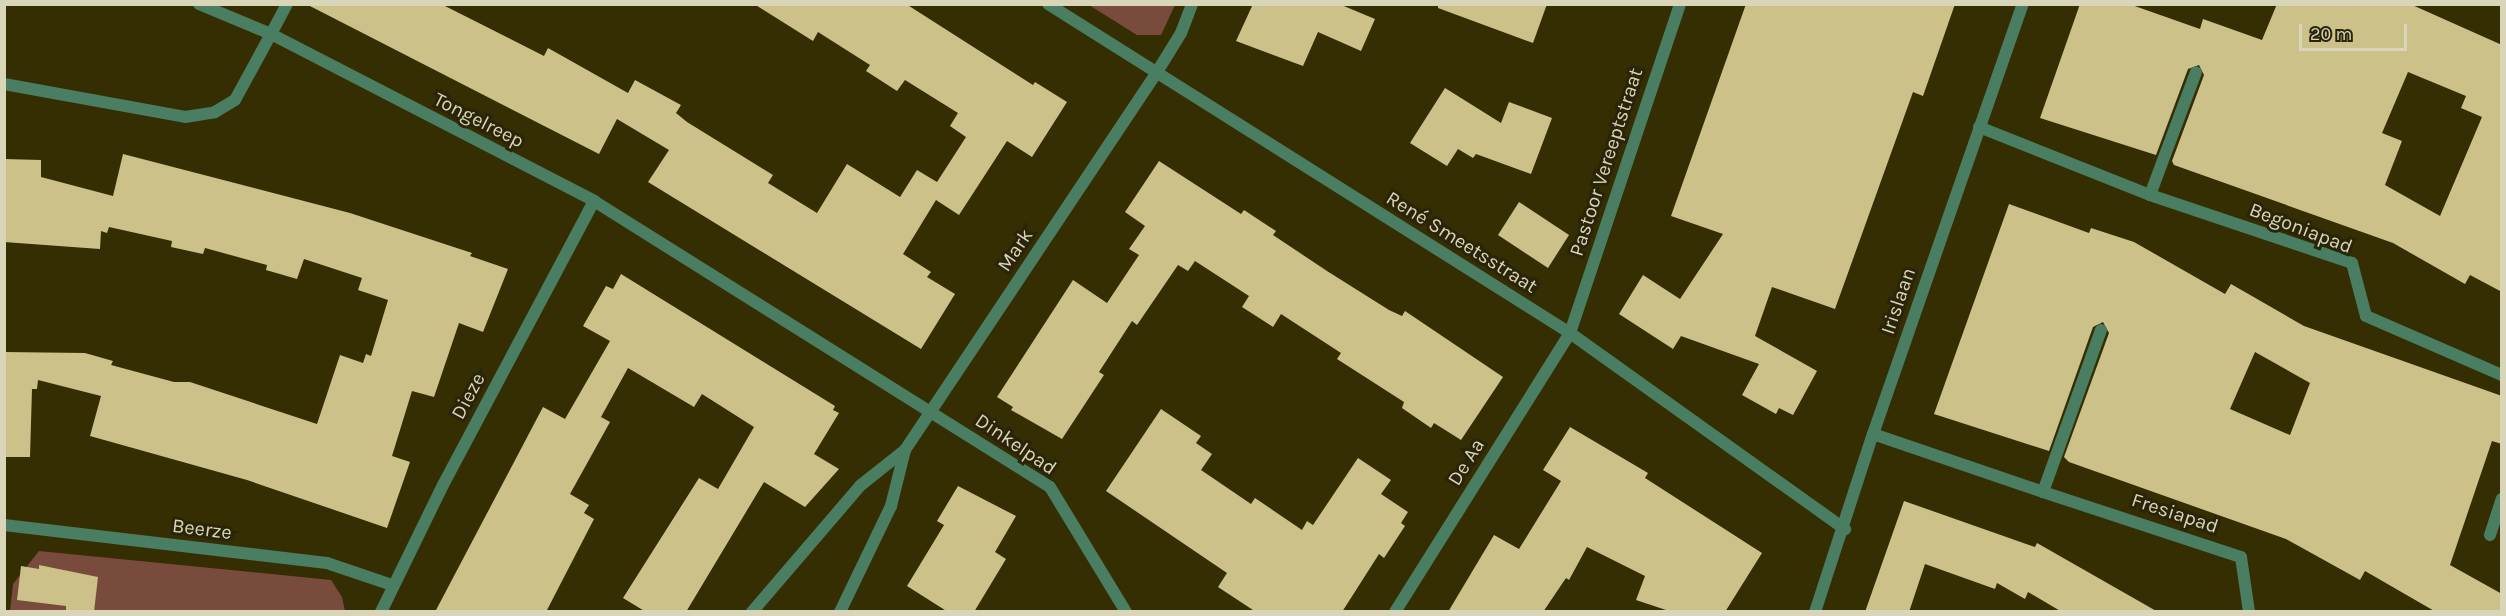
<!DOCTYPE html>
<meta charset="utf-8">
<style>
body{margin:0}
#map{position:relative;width:2506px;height:616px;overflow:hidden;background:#362e03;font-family:Karla,sans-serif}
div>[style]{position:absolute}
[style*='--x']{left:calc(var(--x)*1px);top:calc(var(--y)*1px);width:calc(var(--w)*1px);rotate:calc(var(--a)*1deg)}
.green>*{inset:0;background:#794b3c}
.building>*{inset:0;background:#cbc189}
.lane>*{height:12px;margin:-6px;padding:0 6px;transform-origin:6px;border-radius:6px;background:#497e62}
.street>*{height:12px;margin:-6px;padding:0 6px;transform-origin:6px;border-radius:6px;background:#497e62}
span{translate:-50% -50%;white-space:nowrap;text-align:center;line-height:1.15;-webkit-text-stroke:6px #2a2508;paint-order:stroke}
.street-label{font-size:20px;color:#d9d5b9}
.frame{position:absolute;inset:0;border:6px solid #d9d5b9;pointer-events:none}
.scale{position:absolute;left:2299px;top:24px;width:108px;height:27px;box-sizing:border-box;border:3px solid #d9d5b9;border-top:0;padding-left:8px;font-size:18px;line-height:21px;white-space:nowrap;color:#d9d5b9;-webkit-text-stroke:4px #2a2508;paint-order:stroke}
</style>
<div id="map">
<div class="green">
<i style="clip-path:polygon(1089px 5px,1175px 5px,1161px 35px,1137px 35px)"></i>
<i style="clip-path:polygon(39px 551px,331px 580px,342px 597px,345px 611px,10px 612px,13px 584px)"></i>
</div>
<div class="building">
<i style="clip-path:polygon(306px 4px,441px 4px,544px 56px,548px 48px,628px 93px,635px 80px,681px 105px,676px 113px,687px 122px,773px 175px,768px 183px,817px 213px,847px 164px,900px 197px,917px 170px,937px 182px,966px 137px,950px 126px,958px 113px,905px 80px,897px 91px,866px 71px,870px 65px,818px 32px,813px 41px,754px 4px,906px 4px,1033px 85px,1035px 82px,1067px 102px,1032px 157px,1007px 141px,959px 215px,936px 200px,903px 254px,931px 272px,927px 277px,955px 294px,921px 349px,648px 182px,669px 150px,617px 119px,599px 154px)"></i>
<i style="clip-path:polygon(1253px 4px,1339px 4px,1375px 19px,1361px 51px,1318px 32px,1303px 66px,1236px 41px)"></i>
<i style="clip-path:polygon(1438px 4px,1547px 4px,1533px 43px,1438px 8px)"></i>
<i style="clip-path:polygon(1746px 4px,1955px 4px,1923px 96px,1913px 92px,1835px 309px,1772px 287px,1755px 336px,1817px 371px,1793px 415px,1779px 408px,1776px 414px,1742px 395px,1759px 364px,1681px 336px,1673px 349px,1619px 314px,1643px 275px,1680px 299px,1723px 234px,1671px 216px)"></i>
<i style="clip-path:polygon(evenodd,2080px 4px,2129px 4px,2200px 29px,2203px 19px,2262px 40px,2277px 4px,2410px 4px,2502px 45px,2502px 292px,2470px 275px,2465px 284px,2393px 243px,2174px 165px,2172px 161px,2204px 75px,2199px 65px,2188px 69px,2156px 155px,2040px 118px,2080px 4px,2408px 72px,2466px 96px,2461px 108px,2482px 117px,2440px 216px,2385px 185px,2402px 141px,2382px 133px,2408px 72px)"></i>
<i style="clip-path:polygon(1445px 88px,1501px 123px,1509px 102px,1552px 118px,1531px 174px,1476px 154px,1473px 158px,1458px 149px,1447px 166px,1410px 143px)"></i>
<i style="clip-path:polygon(123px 154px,350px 213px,472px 253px,470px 256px,508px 269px,483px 332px,459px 323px,434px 397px,412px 391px,392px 456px,410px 462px,387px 528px,247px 480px,90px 436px,101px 396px,38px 380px,37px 389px,32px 389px,30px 457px,4px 457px,4px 352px,85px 353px,113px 361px,111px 365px,174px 382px,190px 382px,317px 424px,340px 355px,363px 363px,366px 354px,371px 356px,388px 300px,358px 290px,362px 278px,304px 259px,297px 279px,266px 270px,267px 265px,205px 248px,203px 254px,171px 247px,172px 241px,109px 227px,107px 233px,101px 231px,100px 249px,4px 242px,4px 159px,41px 160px,41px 177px,113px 196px)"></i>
<i style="clip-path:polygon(1159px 161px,1241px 214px,1244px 210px,1276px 231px,1273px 235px,1327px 271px,1389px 310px,1402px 316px,1405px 311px,1503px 377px,1461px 440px,1434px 423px,1431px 428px,1402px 408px,1404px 402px,1337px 359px,1341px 353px,1281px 314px,1273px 327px,1242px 307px,1249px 296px,1195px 261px,1188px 271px,1178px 265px,1137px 325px,1132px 321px,1099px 372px,1104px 375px,1062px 439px,1011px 410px,1013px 407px,997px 397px,1073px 280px,1107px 303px,1139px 255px,1129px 249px,1145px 226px,1125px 212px)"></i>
<i style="clip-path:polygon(1519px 202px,1569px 235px,1548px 268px,1498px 235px)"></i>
<i style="clip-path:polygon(evenodd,2009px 204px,2089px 233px,2091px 228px,2134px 242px,2225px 294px,2231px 284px,2304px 326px,2502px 396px,2502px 444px,2492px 441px,2450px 565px,2502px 594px,2502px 612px,2436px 612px,2365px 571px,2360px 580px,2286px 539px,2069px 462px,2064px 457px,2109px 333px,2103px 322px,2093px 327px,2049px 451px,1934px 414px,2009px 204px,2255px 352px,2310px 383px,2290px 435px,2230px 409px,2255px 352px)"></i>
<i style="clip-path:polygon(621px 274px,835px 406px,833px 410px,839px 413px,814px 454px,839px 469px,805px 507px,764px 482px,686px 612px,646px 612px,623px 598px,699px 478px,718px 489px,754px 427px,702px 394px,694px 407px,628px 368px,601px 417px,610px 422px,570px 494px,589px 505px,584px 513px,594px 519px,546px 612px,435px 612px,543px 407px,565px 419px,610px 341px,583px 326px,606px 286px,613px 289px)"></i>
<i style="clip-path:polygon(1161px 409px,1201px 436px,1196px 443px,1212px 454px,1201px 470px,1251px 504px,1255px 498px,1302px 530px,1307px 521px,1313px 525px,1358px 458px,1391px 480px,1381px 494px,1408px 512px,1401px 523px,1405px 526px,1384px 558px,1379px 554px,1342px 612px,1256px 612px,1218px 587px,1227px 573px,1106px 491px)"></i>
<i style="clip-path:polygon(1570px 427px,1648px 473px,1645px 478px,1762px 553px,1725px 612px,1672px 612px,1636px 600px,1645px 576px,1587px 547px,1569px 580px,1566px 578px,1543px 612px,1448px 612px,1494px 535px,1519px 549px,1561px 481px,1543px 470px)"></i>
<i style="clip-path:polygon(958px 486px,1016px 516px,995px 552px,1006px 559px,974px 612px,948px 612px,907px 586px,944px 525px,937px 521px)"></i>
<i style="clip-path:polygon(1904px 501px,2035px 547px,2037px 543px,2158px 612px,2062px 612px,2028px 592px,2025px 599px,1997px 583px,1995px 589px,1925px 564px,1909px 612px,1865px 612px)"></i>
<i style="clip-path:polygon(39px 565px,98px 577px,94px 612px,66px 612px,66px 606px,17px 600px,21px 566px,39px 569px)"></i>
</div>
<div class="lane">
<i style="--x:2150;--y:195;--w:131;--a:-69.5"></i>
<i style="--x:2490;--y:535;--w:38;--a:-72"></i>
</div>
<div class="street">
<i style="--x:199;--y:4;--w:78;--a:22.6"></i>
<i style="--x:271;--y:34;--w:34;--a:-62"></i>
<i style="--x:1048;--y:4;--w:617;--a:32.22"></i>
<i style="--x:1570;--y:333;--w:338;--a:35.5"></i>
<i style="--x:4;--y:84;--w:184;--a:10.3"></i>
<i style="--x:185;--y:117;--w:30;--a:-9"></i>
<i style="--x:215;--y:112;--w:23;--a:-31"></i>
<i style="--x:235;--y:100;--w:75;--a:-61.4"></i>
<i style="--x:271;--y:34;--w:364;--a:27.3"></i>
<i style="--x:594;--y:201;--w:538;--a:32.1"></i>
<i style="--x:1050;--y:487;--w:146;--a:58.7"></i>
<i style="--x:1979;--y:127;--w:184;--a:21.7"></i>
<i style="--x:2150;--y:195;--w:213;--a:18.6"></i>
<i style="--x:2352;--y:263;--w:55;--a:75.2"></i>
<i style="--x:2366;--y:316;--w:148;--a:23.5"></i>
<i style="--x:1873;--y:434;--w:180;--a:18.8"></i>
<i style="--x:2043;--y:492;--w:172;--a:-70.3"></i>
<i style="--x:2043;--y:492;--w:208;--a:18.2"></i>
<i style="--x:2241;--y:557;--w:56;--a:81.7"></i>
<i style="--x:4;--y:525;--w:325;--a:6.7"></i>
<i style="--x:327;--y:563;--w:69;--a:18.7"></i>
<i style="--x:381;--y:612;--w:141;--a:-64"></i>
<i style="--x:443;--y:485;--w:322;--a:-62"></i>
<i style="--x:752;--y:612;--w:167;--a:-49.4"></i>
<i style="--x:861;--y:485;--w:56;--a:-38.5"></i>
<i style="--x:905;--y:450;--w:454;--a:-56.3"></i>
<i style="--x:1157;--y:72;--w:46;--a:-58.4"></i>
<i style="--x:1181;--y:33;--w:31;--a:-69"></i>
<i style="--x:840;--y:612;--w:118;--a:-64.3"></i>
<i style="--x:891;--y:506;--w:58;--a:-76"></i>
<i style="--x:1395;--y:612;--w:329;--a:-57.9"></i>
<i style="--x:1570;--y:333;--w:347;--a:-71.5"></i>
<i style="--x:1815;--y:612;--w:187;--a:-72"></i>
<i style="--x:1873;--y:434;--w:455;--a:-70.8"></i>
</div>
<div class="street-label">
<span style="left:479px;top:120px;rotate:27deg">Tongelreep</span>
<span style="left:1606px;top:162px;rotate:-72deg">Pastoor Vereeptstraat</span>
<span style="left:2301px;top:228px;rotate:21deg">Begoniapad</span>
<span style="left:1462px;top:242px;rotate:32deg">René Smeetsstraat</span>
<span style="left:1015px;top:250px;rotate:-56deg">Mark</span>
<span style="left:1898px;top:301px;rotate:-71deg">Irislaan</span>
<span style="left:468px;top:396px;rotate:-62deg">Dieze</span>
<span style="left:1016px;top:444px;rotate:34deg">Dinkelpad</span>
<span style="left:1466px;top:462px;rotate:-58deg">De Aa</span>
<span style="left:2175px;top:513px;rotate:18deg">Fresiapad</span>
<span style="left:202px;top:529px;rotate:7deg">Beerze</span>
</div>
<div class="frame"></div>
<div class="scale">20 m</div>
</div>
